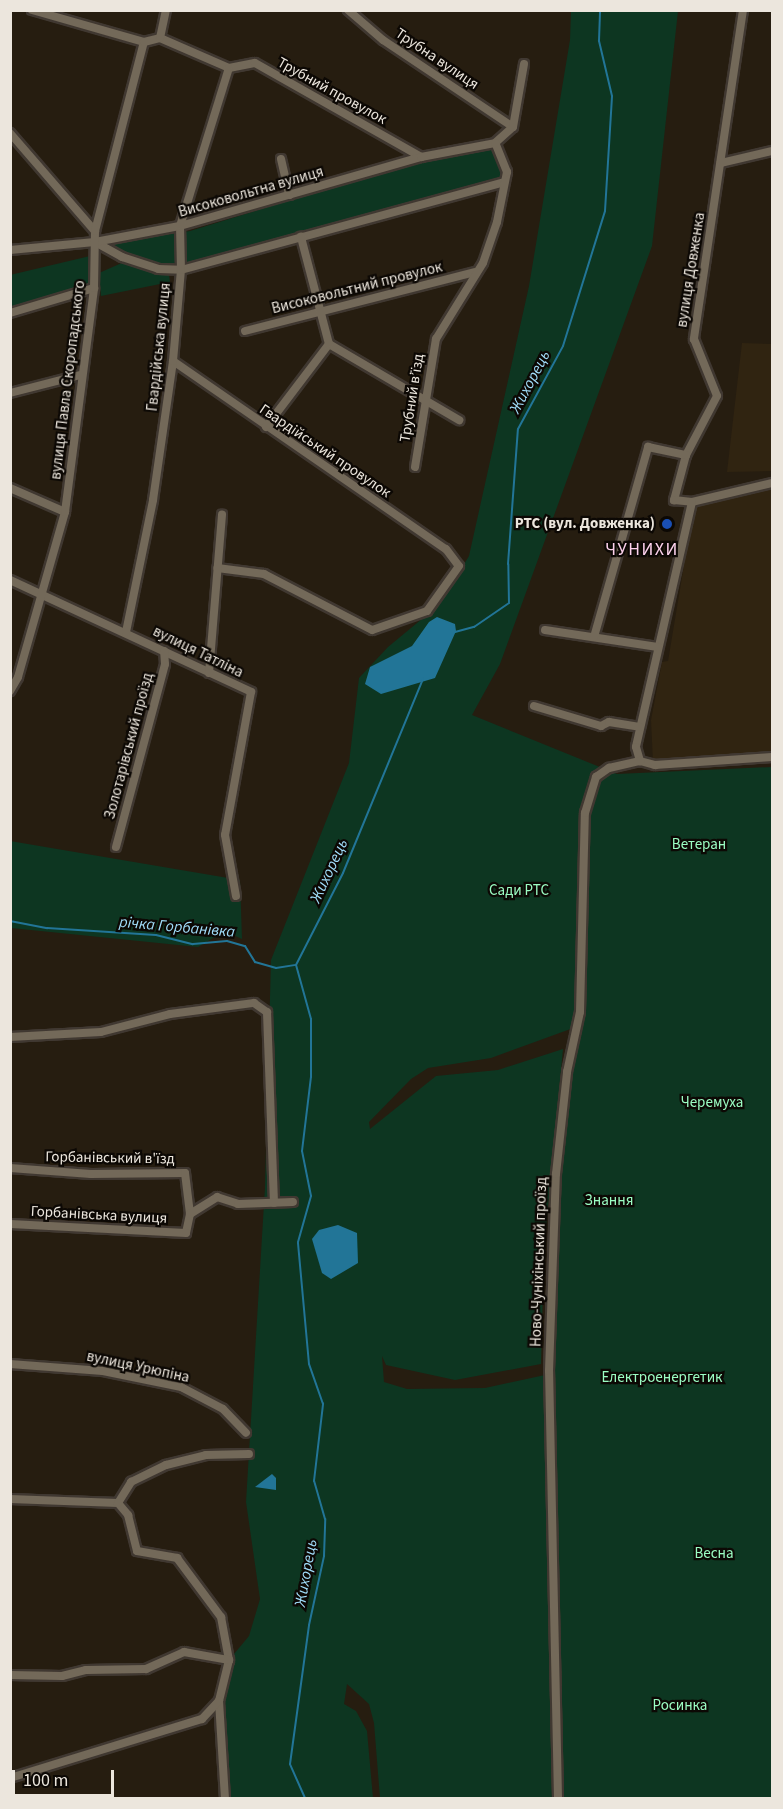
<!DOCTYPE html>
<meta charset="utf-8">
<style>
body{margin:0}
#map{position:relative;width:783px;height:1809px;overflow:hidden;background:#261d10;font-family:"Source Sans 3",sans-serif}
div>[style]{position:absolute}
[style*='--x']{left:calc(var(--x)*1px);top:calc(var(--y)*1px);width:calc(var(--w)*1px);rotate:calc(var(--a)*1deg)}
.built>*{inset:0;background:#302411}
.green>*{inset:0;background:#0d3621}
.water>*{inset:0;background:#227597}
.stream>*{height:2px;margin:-1px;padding:0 1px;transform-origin:1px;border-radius:1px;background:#227597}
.roads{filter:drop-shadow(2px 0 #403831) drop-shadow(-2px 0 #403831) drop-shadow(0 2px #403831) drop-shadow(0 -2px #403831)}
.minor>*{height:8px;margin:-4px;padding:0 4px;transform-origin:4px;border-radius:4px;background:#736959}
.dots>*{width:16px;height:16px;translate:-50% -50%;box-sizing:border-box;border:3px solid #0c0804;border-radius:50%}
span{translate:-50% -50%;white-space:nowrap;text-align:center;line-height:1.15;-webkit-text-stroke:4.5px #0c0804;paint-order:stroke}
.street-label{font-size:15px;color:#ece6dd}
.poi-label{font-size:15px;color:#ece6dd;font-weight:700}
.right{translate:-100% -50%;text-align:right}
.park-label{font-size:15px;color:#9bfdc3}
.water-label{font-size:16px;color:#a1ddfa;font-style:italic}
.quarter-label{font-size:18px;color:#fcd1ec;letter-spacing:1.5px}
.frame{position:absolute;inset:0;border:12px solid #ece6dd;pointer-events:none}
.scale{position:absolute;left:12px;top:1770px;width:102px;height:27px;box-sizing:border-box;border:3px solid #ece6dd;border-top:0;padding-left:8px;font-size:18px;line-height:21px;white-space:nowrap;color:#ece6dd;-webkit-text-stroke:4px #0c0804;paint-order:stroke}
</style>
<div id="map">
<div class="built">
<i style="clip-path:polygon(742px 343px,772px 344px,772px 471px,727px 472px)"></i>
<i style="clip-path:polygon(772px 486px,772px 754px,653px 762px,651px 720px,662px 662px,668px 661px,694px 505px)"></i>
</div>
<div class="green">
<i style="clip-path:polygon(571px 11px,678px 11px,652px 246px,500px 664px,472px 715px,617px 774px,772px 767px,772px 1798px,558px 1798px,550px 1265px,559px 1263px,550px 1264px,576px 1027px,491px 1058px,428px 1068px,411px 1079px,369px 1122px,370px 1129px,436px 1076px,498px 1070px,563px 1049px,544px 1249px,541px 1364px,455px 1380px,386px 1365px,382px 1356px,384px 1382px,407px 1389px,485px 1388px,545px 1375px,552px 1798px,380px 1798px,374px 1723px,369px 1704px,347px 1684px,344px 1704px,356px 1711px,367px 1731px,373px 1798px,227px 1798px,224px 1692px,234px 1654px,249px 1636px,260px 1599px,246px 1502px,265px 1187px,271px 960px,349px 763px,359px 678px,388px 647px,440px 604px,469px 556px,529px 286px,570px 40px)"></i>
<i style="clip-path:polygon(487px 146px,497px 151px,503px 167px,501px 181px,179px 268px,121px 253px,112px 243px,190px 231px,417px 161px)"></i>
<i style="clip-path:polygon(90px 256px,91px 282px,87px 288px,11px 310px,10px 275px)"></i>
<i style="clip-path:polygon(124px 262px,169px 275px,170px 282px,101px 296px,99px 273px)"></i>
<i style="clip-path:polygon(10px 841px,240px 880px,242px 939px,233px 935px,213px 938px,198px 947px,11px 928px)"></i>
</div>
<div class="water">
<i style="clip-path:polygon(437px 617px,455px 624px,456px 631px,435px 678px,381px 694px,365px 684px,370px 667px,412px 646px,429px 622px)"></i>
<i style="clip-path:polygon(338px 1225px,357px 1233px,358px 1263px,331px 1279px,322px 1273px,312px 1239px,319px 1230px)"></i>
<i style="clip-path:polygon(272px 1474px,276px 1478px,276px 1490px,255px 1487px)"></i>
</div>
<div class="stream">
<i style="--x:455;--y:632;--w:20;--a:-15"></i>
<i style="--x:474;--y:627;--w:42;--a:-34.4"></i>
<i style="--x:509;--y:603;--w:39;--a:-91"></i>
<i style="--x:508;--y:564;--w:135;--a:-85.8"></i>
<i style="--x:518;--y:429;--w:94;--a:-61.5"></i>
<i style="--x:563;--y:346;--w:141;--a:-72.7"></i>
<i style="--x:605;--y:211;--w:115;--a:-86.5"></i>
<i style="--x:612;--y:96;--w:57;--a:-103.3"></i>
<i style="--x:599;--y:41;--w:31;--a:-88"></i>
<i style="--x:10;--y:921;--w:38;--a:11"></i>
<i style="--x:47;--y:928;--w:109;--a:3.7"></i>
<i style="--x:156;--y:935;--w:38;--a:14"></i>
<i style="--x:193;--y:944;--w:34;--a:-5"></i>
<i style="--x:227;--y:941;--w:19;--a:16"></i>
<i style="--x:245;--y:946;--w:19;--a:58"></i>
<i style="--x:255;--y:962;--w:22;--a:16"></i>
<i style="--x:276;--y:968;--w:20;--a:-9"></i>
<i style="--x:305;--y:1798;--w:37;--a:-114"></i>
<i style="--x:290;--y:1764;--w:140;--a:-82.2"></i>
<i style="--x:309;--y:1625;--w:71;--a:-77.7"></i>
<i style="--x:324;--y:1556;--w:37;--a:-88"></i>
<i style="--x:325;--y:1519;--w:40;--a:-106"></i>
<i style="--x:314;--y:1481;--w:78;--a:-83.3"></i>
<i style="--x:323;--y:1404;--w:42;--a:-109.3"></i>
<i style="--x:309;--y:1364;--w:122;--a:-95.2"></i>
<i style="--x:298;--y:1242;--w:48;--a:-74.2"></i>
<i style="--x:311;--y:1196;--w:46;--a:-101.3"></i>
<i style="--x:302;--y:1151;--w:75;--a:-83.1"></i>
<i style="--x:311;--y:1077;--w:58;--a:-90"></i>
<i style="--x:311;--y:1019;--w:56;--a:-105.5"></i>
<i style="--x:296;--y:965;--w:103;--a:-62.9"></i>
<i style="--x:343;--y:873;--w:210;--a:-67.6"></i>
</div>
<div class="roads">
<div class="minor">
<i style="--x:32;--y:10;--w:116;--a:15.9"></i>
<i style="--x:348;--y:10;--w:46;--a:40.6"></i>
<i style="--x:383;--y:40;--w:156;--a:33.8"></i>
<i style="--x:743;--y:10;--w:333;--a:98.5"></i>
<i style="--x:694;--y:339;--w:61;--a:68"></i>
<i style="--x:717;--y:396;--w:67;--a:117.7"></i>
<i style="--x:686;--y:455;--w:47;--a:104.9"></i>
<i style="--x:674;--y:500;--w:18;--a:6"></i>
<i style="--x:692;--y:502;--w:82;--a:-13.4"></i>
<i style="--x:160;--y:38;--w:75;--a:23.5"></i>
<i style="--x:229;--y:68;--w:26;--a:-11"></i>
<i style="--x:255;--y:63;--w:191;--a:29.5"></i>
<i style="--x:10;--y:133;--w:130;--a:49.1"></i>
<i style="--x:495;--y:143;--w:24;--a:-42"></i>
<i style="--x:513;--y:127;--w:64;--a:-80.1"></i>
<i style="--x:281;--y:159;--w:37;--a:77"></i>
<i style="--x:721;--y:163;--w:52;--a:-13.2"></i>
<i style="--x:95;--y:242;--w:31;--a:29"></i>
<i style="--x:122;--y:257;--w:38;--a:18"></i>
<i style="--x:158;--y:269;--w:23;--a:2"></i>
<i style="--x:181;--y:270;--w:335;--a:-15.2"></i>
<i style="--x:10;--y:250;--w:85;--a:-5.4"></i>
<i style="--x:95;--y:242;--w:86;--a:-10.7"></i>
<i style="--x:180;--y:226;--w:251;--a:-16"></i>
<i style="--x:421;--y:157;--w:75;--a:-10.7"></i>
<i style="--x:10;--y:313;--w:88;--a:-16.6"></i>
<i style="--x:245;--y:331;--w:237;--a:-14.4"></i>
<i style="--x:329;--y:344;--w:151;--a:30.3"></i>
<i style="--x:173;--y:361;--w:331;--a:34.6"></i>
<i style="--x:446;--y:549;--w:21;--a:53"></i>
<i style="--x:459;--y:566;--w:55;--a:125.4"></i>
<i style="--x:427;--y:611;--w:58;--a:160.9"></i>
<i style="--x:372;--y:630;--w:122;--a:-152.6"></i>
<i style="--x:264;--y:574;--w:47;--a:-172.7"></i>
<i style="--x:10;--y:393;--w:72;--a:-14.4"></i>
<i style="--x:266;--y:427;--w:104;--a:-52.8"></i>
<i style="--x:329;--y:344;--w:111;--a:-104.7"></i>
<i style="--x:415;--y:467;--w:130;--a:-80.7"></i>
<i style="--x:436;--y:339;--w:89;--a:-58.3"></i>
<i style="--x:483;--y:263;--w:43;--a:-71.1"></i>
<i style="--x:497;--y:222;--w:51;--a:-78.7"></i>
<i style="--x:507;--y:172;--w:31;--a:-112"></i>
<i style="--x:10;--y:488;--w:60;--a:23.6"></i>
<i style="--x:692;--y:502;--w:251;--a:102.9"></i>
<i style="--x:636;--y:747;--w:15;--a:74"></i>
<i style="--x:640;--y:761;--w:16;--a:15"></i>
<i style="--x:655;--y:765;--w:117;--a:-3.9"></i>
<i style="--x:10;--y:580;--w:266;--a:24.9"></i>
<i style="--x:251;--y:692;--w:145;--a:100.3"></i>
<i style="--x:225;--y:835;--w:62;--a:79.8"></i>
<i style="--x:545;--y:630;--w:114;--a:8.6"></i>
<i style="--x:126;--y:632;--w:135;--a:-78.4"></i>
<i style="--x:153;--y:500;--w:140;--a:-81.8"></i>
<i style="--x:173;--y:361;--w:91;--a:-85"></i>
<i style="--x:181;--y:270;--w:44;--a:-91.3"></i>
<i style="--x:180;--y:226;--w:165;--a:-72.8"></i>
<i style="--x:594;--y:637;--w:198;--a:-74.1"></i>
<i style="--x:648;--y:447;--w:39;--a:12"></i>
<i style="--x:209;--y:673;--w:159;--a:-85.3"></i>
<i style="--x:10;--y:691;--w:16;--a:-60"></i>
<i style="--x:18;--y:677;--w:172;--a:-74.1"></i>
<i style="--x:65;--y:512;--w:226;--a:-82.6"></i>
<i style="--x:94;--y:288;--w:57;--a:-89"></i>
<i style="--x:95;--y:231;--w:195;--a:-75.5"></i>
<i style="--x:144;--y:42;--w:16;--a:-14"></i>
<i style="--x:160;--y:38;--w:29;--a:-78"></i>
<i style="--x:534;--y:706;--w:70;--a:16.6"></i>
<i style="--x:601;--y:726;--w:9;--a:-27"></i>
<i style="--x:609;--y:722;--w:31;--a:9"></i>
<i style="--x:116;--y:847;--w:189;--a:-75"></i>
<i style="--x:165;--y:664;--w:13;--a:-94"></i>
<i style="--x:10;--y:1037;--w:91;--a:-3.1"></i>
<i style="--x:101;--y:1032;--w:71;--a:-14.6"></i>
<i style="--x:170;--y:1014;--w:85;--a:-7.5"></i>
<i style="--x:254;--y:1003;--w:16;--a:35"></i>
<i style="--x:267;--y:1012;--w:191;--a:87.9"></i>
<i style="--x:10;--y:1168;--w:81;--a:4.2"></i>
<i style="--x:91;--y:1174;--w:94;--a:-0.6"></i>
<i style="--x:185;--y:1173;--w:41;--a:83"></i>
<i style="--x:190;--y:1214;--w:19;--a:102"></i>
<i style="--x:186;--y:1233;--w:176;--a:-177.1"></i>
<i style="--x:190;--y:1214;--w:32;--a:-32"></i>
<i style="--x:217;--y:1197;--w:22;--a:18"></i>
<i style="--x:238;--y:1204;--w:55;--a:-2.1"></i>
<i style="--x:10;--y:1364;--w:93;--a:4.3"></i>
<i style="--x:103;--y:1371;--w:80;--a:11.6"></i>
<i style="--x:181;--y:1387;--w:47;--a:27.6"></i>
<i style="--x:223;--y:1409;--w:33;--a:46"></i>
<i style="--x:10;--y:1499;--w:108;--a:2.1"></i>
<i style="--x:118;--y:1503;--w:16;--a:50"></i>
<i style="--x:128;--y:1515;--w:37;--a:76"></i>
<i style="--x:137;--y:1551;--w:41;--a:9.9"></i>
<i style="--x:177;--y:1558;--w:74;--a:53.3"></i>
<i style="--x:221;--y:1617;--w:44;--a:79.5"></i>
<i style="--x:229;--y:1660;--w:42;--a:103.7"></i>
<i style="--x:219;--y:1701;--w:97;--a:86.5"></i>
<i style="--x:118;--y:1503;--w:25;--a:-58"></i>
<i style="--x:131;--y:1482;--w:39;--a:-26"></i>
<i style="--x:166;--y:1465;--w:41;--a:-14"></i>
<i style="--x:206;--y:1455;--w:43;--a:-1.3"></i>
<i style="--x:10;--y:1675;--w:52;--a:1.1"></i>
<i style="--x:62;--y:1676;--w:25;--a:-14"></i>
<i style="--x:86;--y:1670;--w:60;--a:-1"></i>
<i style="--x:146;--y:1669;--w:42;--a:-24.1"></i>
<i style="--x:184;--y:1652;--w:46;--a:10.1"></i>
<i style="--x:10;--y:1778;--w:201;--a:-17.1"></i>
<i style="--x:202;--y:1719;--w:25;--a:-47"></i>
<i style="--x:558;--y:1798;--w:427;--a:-91.2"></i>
<i style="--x:549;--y:1371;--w:197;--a:-88"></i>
<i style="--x:556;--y:1174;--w:103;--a:-83.8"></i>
<i style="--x:567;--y:1072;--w:61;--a:-77.8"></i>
<i style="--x:580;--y:1012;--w:199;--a:-88.6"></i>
<i style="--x:585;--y:813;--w:38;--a:-73"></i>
<i style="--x:596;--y:777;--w:16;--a:-35"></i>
<i style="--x:609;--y:768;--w:32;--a:-13"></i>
</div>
</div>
<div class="dots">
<i style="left:667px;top:524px;background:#1a4fb4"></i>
</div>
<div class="street-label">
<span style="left:437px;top:59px;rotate:34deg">Трубна вулиця</span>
<span style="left:332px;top:91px;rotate:29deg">Трубний провулок</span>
<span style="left:251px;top:192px;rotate:-16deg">Високовольтна вулиця</span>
<span style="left:691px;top:270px;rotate:-81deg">вулиця Довженка</span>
<span style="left:357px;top:288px;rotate:-14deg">Високовольтний провулок</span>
<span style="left:159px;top:347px;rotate:-84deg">Гвардійська вулиця</span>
<span style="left:68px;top:380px;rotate:-83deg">вулиця Павла Скоропадського</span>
<span style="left:412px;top:398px;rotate:-81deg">Трубний в’їзд</span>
<span style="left:325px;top:451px;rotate:34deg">Гвардійський провулок</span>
<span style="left:198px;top:652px;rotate:26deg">вулиця Татліна</span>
<span style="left:129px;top:746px;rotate:-75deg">Золотарівський проїзд</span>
<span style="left:110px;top:1158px;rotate:1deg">Горбанівський в'їзд</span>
<span style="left:99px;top:1215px;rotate:3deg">Горбанівська вулиця</span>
<span style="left:539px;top:1262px;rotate:-88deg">Ново-Чуніхінський проїзд</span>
<span style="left:138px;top:1367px;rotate:12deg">вулиця Урюпіна</span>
</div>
<div class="poi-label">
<span class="right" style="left:655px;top:524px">РТС (вул. Довженка)</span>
</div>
<div class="park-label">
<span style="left:699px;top:845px">Ветеран</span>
<span style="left:519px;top:891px">Сади РТС</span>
<span style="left:712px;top:1103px">Черемуха</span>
<span style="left:609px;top:1201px">Знання</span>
<span style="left:662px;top:1378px">Електроенергетик</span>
<span style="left:714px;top:1554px">Весна</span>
<span style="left:680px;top:1706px">Росинка</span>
</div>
<div class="water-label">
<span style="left:530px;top:382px;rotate:-62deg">Жихорець</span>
<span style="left:329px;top:871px;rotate:-65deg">Жихорець</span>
<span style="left:177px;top:927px;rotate:5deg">річка Горбанівка</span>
<span style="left:306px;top:1573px;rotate:-80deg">Жихорець</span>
</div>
<div class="quarter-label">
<span style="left:642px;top:550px">ЧУНИХИ</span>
</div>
<div class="frame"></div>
<div class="scale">100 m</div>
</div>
